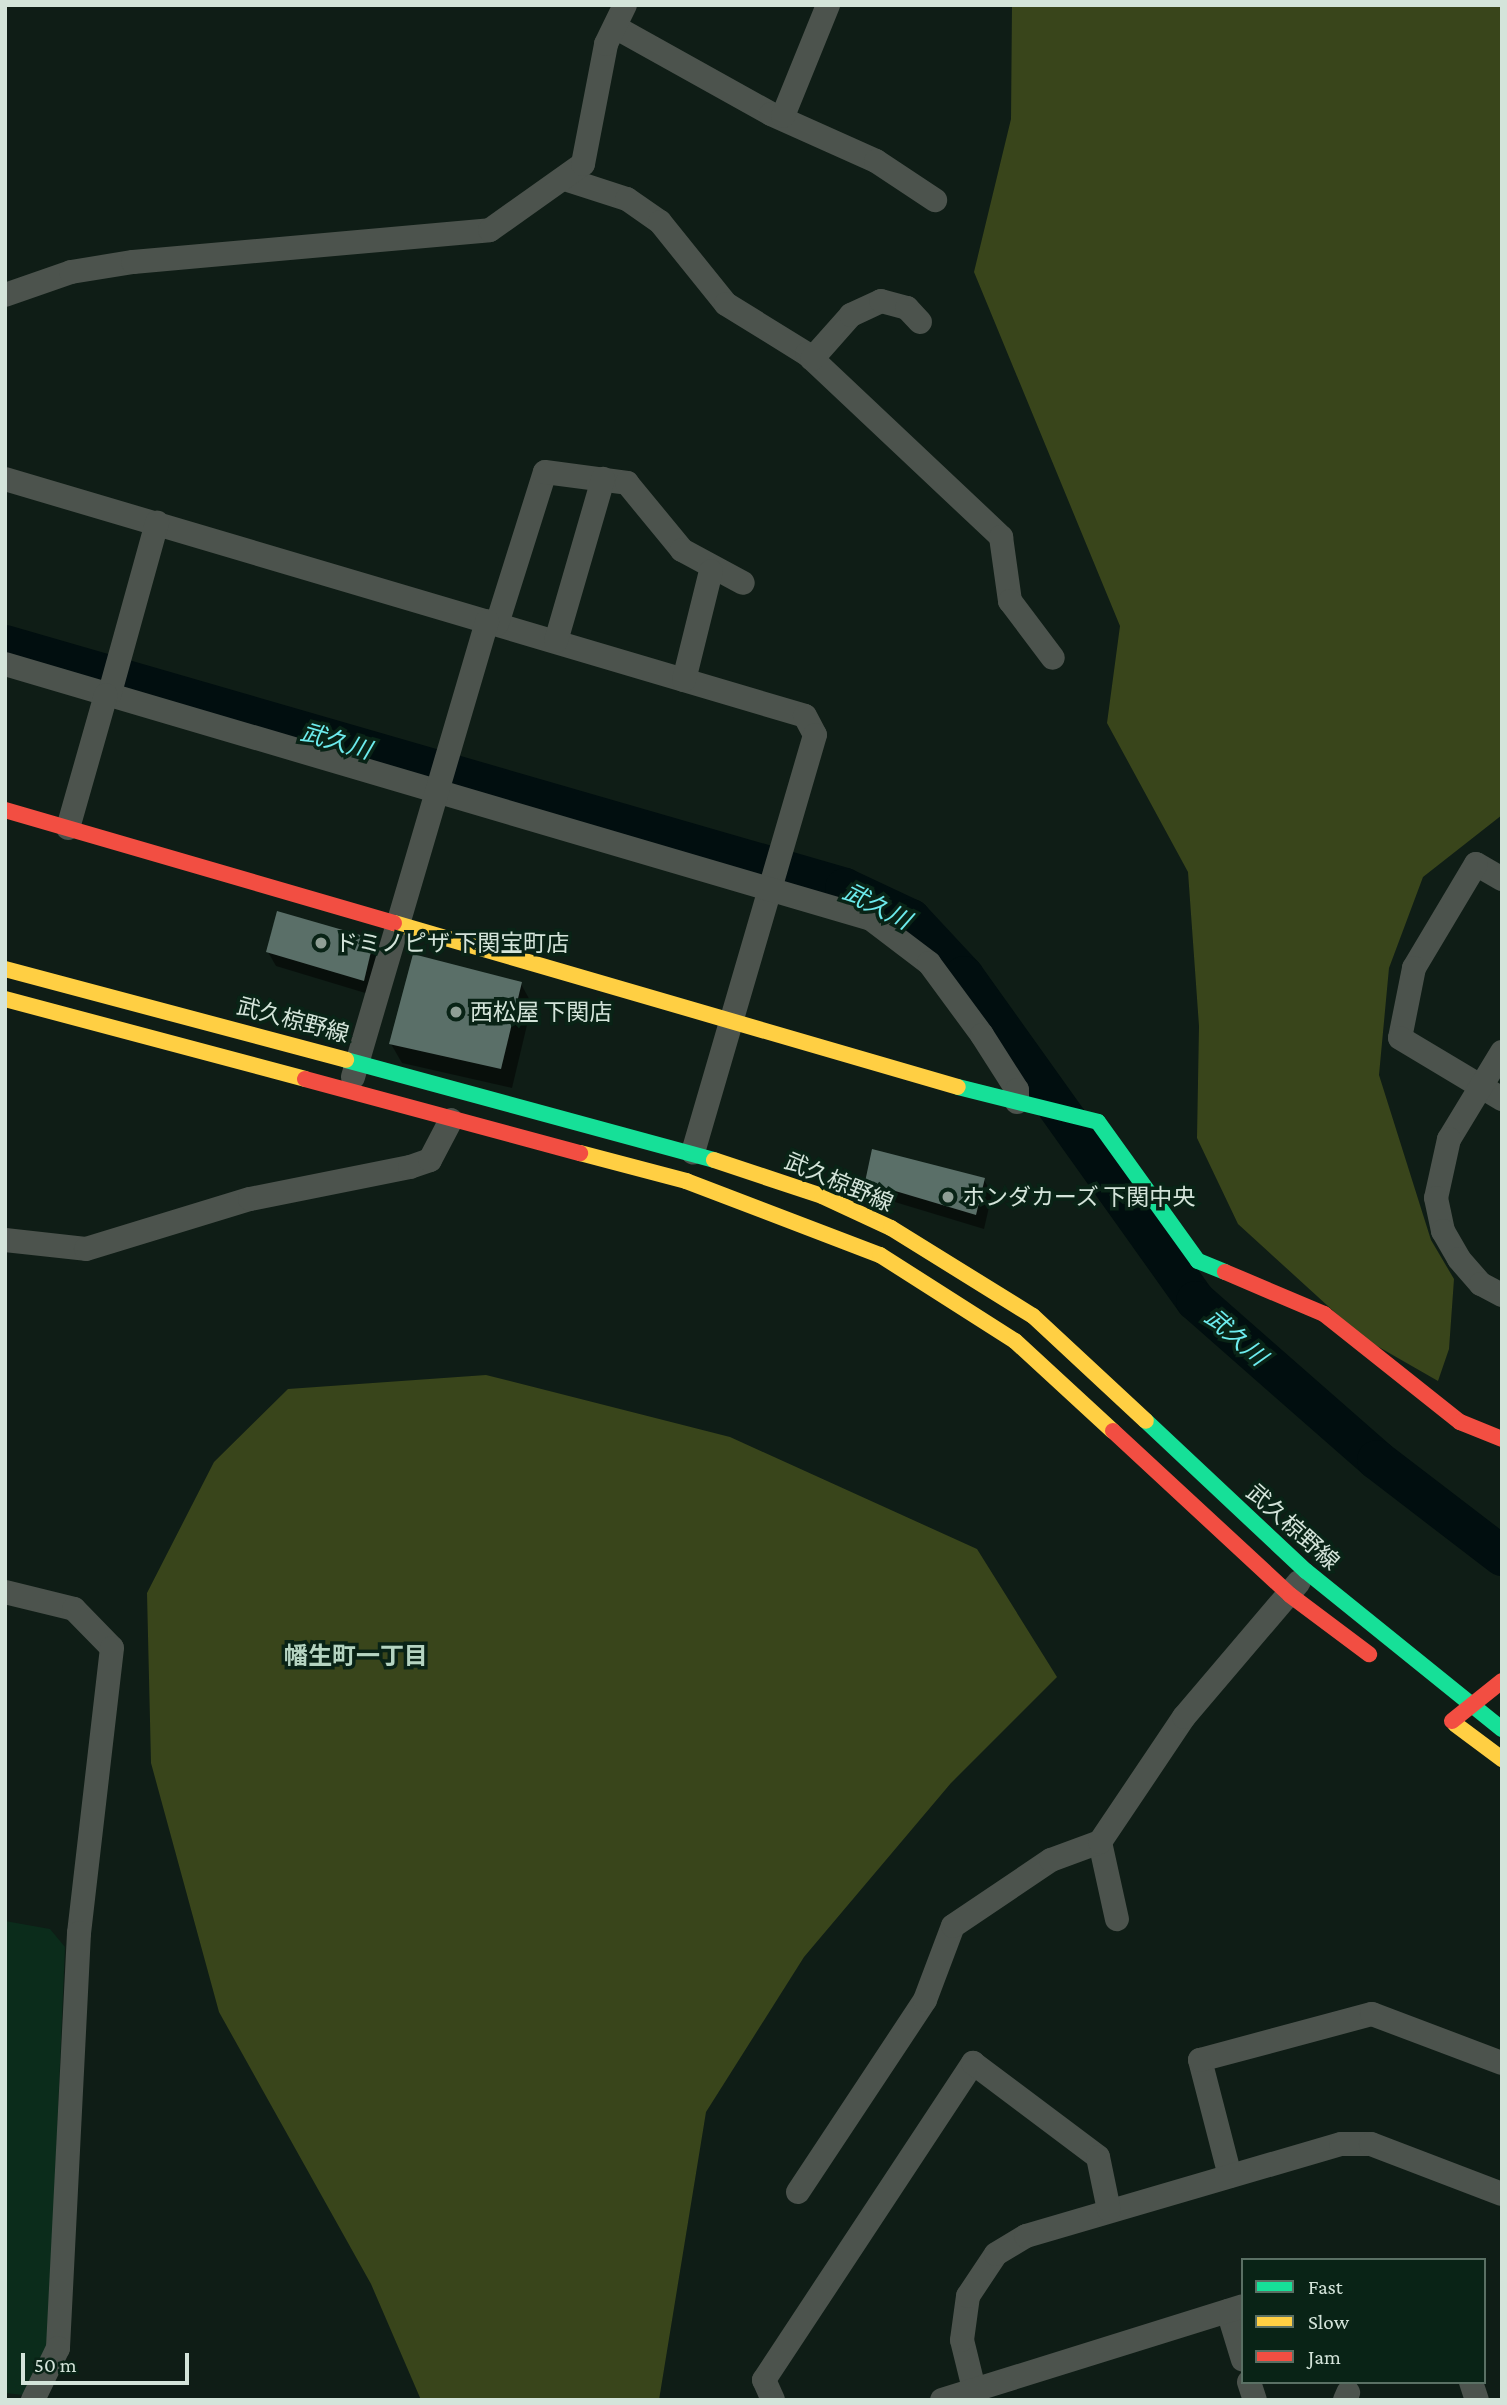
<!DOCTYPE html>
<meta charset="utf-8">
<style>
body{margin:0}
#map{position:relative;width:1507px;height:2405px;overflow:hidden;background:#0f1d16;font-family:"Crimson Pro","Noto Sans JP",serif}
div>[style]{position:absolute}
[style*='--x']{left:calc(var(--x)*1px);top:calc(var(--y)*1px);width:calc(var(--w)*1px);rotate:calc(var(--a)*1deg)}
.built>*{inset:0;background:#0b2c1b}
.green>*{inset:0;background:#39451b}
.shadow>*{inset:0;background:#0007}
.river>*{height:40px;margin:-20px;padding:0 20px;transform-origin:20px;border-radius:20px;background:#010e0f}
.building>*{inset:0;background:#5a6f68}
.street>*{height:24px;margin:-12px;padding:0 12px;transform-origin:12px;border-radius:12px;background:#4c534d}
.fast>*{height:16px;margin:-8px;padding:0 8px;transform-origin:8px;border-radius:8px;background:#16e098}
.slow>*{height:16px;margin:-8px;padding:0 8px;transform-origin:8px;border-radius:8px;background:#ffcf43}
.jam>*{height:16px;margin:-8px;padding:0 8px;transform-origin:8px;border-radius:8px;background:#f24e42}
.dots>*{width:19px;height:19px;translate:-50% -50%;box-sizing:border-box;border:4px solid #092316;border-radius:50%}
span{translate:-50% -50%;white-space:nowrap;text-align:center;line-height:1.15;-webkit-text-stroke:7px #092316;paint-order:stroke}
.poi-label{font-size:23px;color:#d4e4da}
.left{translate:0 -50%;text-align:left}
.street-label{font-size:23px;color:#d4e4da}
.water-label{font-size:24px;color:#6decee;font-style:italic}
.neighbourhood-label{font-size:24px;color:#b5d4c1;font-weight:700}
.frame{position:absolute;inset:0;border:7px solid #d4e4da;pointer-events:none}
.legend{position:absolute;left:1241px;top:2258px;width:245px;height:126px;box-sizing:border-box;background:#092316;border:2px solid #5a7064;margin:0;padding:9px 12px;list-style:none;font-size:21px;color:#d4e4da}
.legend li{display:flex;align-items:center;gap:14px;height:35px}
.legend b{width:35px;border:2px solid #5a7064}
.scale{position:absolute;left:21px;top:2353px;width:168px;height:32px;box-sizing:border-box;border:4px solid #d4e4da;border-top:0;padding-left:9px;font-size:21px;line-height:24px;white-space:nowrap;color:#d4e4da;-webkit-text-stroke:5px #092316;paint-order:stroke}
</style>
<div id="map">
<div class="built">
<i style="clip-path:polygon(5px 1921px,50px 1929px,65px 1947px,48px 2345px,23px 2395px,5px 2393px)"></i>
</div>
<div class="green">
<i style="clip-path:polygon(1012px 5px,1502px 5px,1502px 815px,1423px 877px,1389px 968px,1379px 1075px,1431px 1240px,1454px 1279px,1449px 1349px,1438px 1381px,1363px 1338px,1238px 1224px,1197px 1138px,1199px 1026px,1188px 872px,1107px 723px,1120px 626px,974px 272px,1011px 119px)"></i>
<i style="clip-path:polygon(486px 1375px,730px 1437px,977px 1549px,1057px 1677px,951px 1783px,804px 1957px,706px 2112px,659px 2400px,421px 2400px,371px 2284px,219px 2012px,151px 1763px,147px 1593px,214px 1462px,288px 1389px)"></i>
</div>
<div class="shadow">
<i style="clip-path:polygon(373px 941px,382px 956px,372px 995px,276px 966px,268px 952px)"></i>
<i style="clip-path:polygon(521px 984px,532px 1004px,512px 1088px,402px 1063px,391px 1044px)"></i>
<i style="clip-path:polygon(984px 1180px,992px 1194px,984px 1229px,875px 1196px,866px 1181px)"></i>
</div>
<div class="river">
<i style="--x:5;--y:645;--w:874;--a:16.13"></i>
<i style="--x:845;--y:888;--w:73;--a:25.2"></i>
<i style="--x:911;--y:919;--w:78;--a:47.1"></i>
<i style="--x:964;--y:976;--w:399;--a:54.5"></i>
<i style="--x:1196;--y:1301;--w:241;--a:41.3"></i>
<i style="--x:1377;--y:1460;--w:158;--a:37.5"></i>
</div>
<div class="building">
<i style="clip-path:polygon(277px 911px,374px 939px,364px 981px,266px 952px)"></i>
<i style="clip-path:polygon(413px 954px,522px 982px,501px 1069px,389px 1044px)"></i>
<i style="clip-path:polygon(872px 1149px,985px 1178px,976px 1215px,865px 1182px)"></i>
</div>
<div class="street">
<i style="--x:615;--y:27;--w:179;--a:29.1"></i>
<i style="--x:771;--y:114;--w:115;--a:24.1"></i>
<i style="--x:876;--y:161;--w:71;--a:33.5"></i>
<i style="--x:783;--y:116;--w:120;--a:-67.9"></i>
<i style="--x:568;--y:180;--w:62;--a:17.9"></i>
<i style="--x:627;--y:199;--w:40;--a:34.9"></i>
<i style="--x:660;--y:222;--w:105;--a:51.2"></i>
<i style="--x:726;--y:304;--w:95;--a:31.7"></i>
<i style="--x:807;--y:354;--w:267;--a:43.3"></i>
<i style="--x:1001;--y:537;--w:65;--a:82"></i>
<i style="--x:1010;--y:601;--w:71;--a:53"></i>
<i style="--x:5;--y:295;--w:70;--a:-19.2"></i>
<i style="--x:71;--y:272;--w:63;--a:-9.2"></i>
<i style="--x:133;--y:262;--w:358;--a:-5.1"></i>
<i style="--x:490;--y:230;--w:114;--a:-35.4"></i>
<i style="--x:583;--y:164;--w:122;--a:-79.1"></i>
<i style="--x:606;--y:44;--w:43;--a:-64"></i>
<i style="--x:812;--y:359;--w:59;--a:-48.4"></i>
<i style="--x:851;--y:315;--w:33;--a:-25"></i>
<i style="--x:881;--y:301;--w:27;--a:15"></i>
<i style="--x:907;--y:308;--w:19;--a:47"></i>
<i style="--x:5;--y:479;--w:834;--a:16.5"></i>
<i style="--x:805;--y:716;--w:21;--a:62"></i>
<i style="--x:815;--y:735;--w:435;--a:106.3"></i>
<i style="--x:497;--y:624;--w:159;--a:-72.5"></i>
<i style="--x:545;--y:472;--w:83;--a:7.6"></i>
<i style="--x:627;--y:483;--w:87;--a:50.6"></i>
<i style="--x:682;--y:550;--w:69;--a:28.4"></i>
<i style="--x:556;--y:641;--w:169;--a:-73.8"></i>
<i style="--x:5;--y:664;--w:903;--a:16.41"></i>
<i style="--x:871;--y:919;--w:73;--a:37.2"></i>
<i style="--x:929;--y:963;--w:89;--a:53.6"></i>
<i style="--x:982;--y:1035;--w:65;--a:57.5"></i>
<i style="--x:1017;--y:1090;--w:12;--a:90"></i>
<i style="--x:684;--y:680;--w:112;--a:-76.1"></i>
<i style="--x:109;--y:696;--w:180;--a:-74.5"></i>
<i style="--x:68;--y:828;--w:138;--a:-74.1"></i>
<i style="--x:1502;--y:879;--w:30;--a:-150"></i>
<i style="--x:1476;--y:864;--w:121;--a:120.8"></i>
<i style="--x:1414;--y:968;--w:71;--a:101.3"></i>
<i style="--x:1400;--y:1038;--w:119;--a:30.9"></i>
<i style="--x:1502;--y:1052;--w:102;--a:121.3"></i>
<i style="--x:1449;--y:1139;--w:60;--a:102.4"></i>
<i style="--x:1436;--y:1198;--w:34;--a:78"></i>
<i style="--x:1443;--y:1231;--w:32;--a:60"></i>
<i style="--x:1459;--y:1259;--w:33;--a:49"></i>
<i style="--x:1481;--y:1284;--w:24;--a:28"></i>
<i style="--x:353;--y:1077;--w:475;--a:-73.6"></i>
<i style="--x:5;--y:1240;--w:81;--a:6.3"></i>
<i style="--x:86;--y:1249;--w:171;--a:-17"></i>
<i style="--x:250;--y:1199;--w:163;--a:-11.3"></i>
<i style="--x:410;--y:1167;--w:21;--a:-19"></i>
<i style="--x:430;--y:1160;--w:45;--a:-62.3"></i>
<i style="--x:5;--y:1592;--w:71;--a:13.8"></i>
<i style="--x:74;--y:1609;--w:54;--a:45.7"></i>
<i style="--x:112;--y:1648;--w:287;--a:96.6"></i>
<i style="--x:79;--y:1933;--w:416;--a:92.9"></i>
<i style="--x:58;--y:2348;--w:58;--a:115.7"></i>
<i style="--x:1100;--y:1842;--w:79;--a:77.6"></i>
<i style="--x:1230;--y:2176;--w:120;--a:-104.5"></i>
<i style="--x:1200;--y:2060;--w:178;--a:-15"></i>
<i style="--x:1372;--y:2014;--w:139;--a:20.7"></i>
<i style="--x:798;--y:2192;--w:230;--a:-56.5"></i>
<i style="--x:925;--y:2000;--w:79;--a:-69.3"></i>
<i style="--x:953;--y:1926;--w:118;--a:-34"></i>
<i style="--x:1051;--y:1860;--w:52;--a:-20.2"></i>
<i style="--x:1100;--y:1842;--w:151;--a:-56.1"></i>
<i style="--x:1184;--y:1717;--w:177;--a:-49.6"></i>
<i style="--x:1228;--y:2311;--w:51;--a:73"></i>
<i style="--x:1249;--y:2382;--w:19;--a:72"></i>
<i style="--x:1471;--y:2382;--w:19;--a:72"></i>
<i style="--x:974;--y:2389;--w:50;--a:-103.8"></i>
<i style="--x:962;--y:2340;--w:44;--a:-82.2"></i>
<i style="--x:968;--y:2296;--w:50;--a:-56.3"></i>
<i style="--x:996;--y:2254;--w:35;--a:-31"></i>
<i style="--x:1026;--y:2236;--w:328;--a:-16.3"></i>
<i style="--x:1341;--y:2144;--w:30;--a:0"></i>
<i style="--x:1371;--y:2144;--w:140;--a:20.9"></i>
<i style="--x:773;--y:2400;--w:22;--a:-114"></i>
<i style="--x:764;--y:2380;--w:380;--a:-56.6"></i>
<i style="--x:973;--y:2063;--w:156;--a:36.9"></i>
<i style="--x:1098;--y:2157;--w:54;--a:78.3"></i>
<i style="--x:942;--y:2400;--w:315;--a:-17.3"></i>
<i style="--x:1345;--y:2400;--w:8;--a:-67"></i>
</div>
<div class="fast">
<i style="--x:346;--y:1060;--w:381;--a:15.2"></i>
<i style="--x:958;--y:1087;--w:144;--a:14"></i>
<i style="--x:1098;--y:1122;--w:171;--a:54.3"></i>
<i style="--x:1198;--y:1261;--w:29;--a:22"></i>
<i style="--x:1146;--y:1421;--w:219;--a:43.2"></i>
<i style="--x:1306;--y:1571;--w:252;--a:38.9"></i>
</div>
<div class="slow">
<i style="--x:394;--y:923;--w:587;--a:16.21"></i>
<i style="--x:5;--y:969;--w:353;--a:14.9"></i>
<i style="--x:5;--y:999;--w:310;--a:14.9"></i>
<i style="--x:580;--y:1153;--w:110;--a:14.8"></i>
<i style="--x:686;--y:1181;--w:208;--a:20.9"></i>
<i style="--x:880;--y:1255;--w:160;--a:32.5"></i>
<i style="--x:1015;--y:1341;--w:133;--a:42.6"></i>
<i style="--x:714;--y:1160;--w:114;--a:18.4"></i>
<i style="--x:822;--y:1196;--w:76;--a:24.9"></i>
<i style="--x:891;--y:1228;--w:167;--a:31.8"></i>
<i style="--x:1033;--y:1316;--w:154;--a:42.9"></i>
<i style="--x:1455;--y:1724;--w:59;--a:36.7"></i>
</div>
<div class="jam">
<i style="--x:5;--y:810;--w:405;--a:16.2"></i>
<i style="--x:305;--y:1079;--w:285;--a:15.1"></i>
<i style="--x:1225;--y:1272;--w:108;--a:23"></i>
<i style="--x:1324;--y:1314;--w:174;--a:38.5"></i>
<i style="--x:1460;--y:1422;--w:45;--a:22"></i>
<i style="--x:1113;--y:1431;--w:241;--a:42.8"></i>
<i style="--x:1290;--y:1595;--w:99;--a:36.8"></i>
<i style="--x:1452;--y:1721;--w:64;--a:-38.7"></i>
</div>
<div class="dots">
<i style="left:321px;top:943px;background:#8f9e95"></i>
<i style="left:456px;top:1012px;background:#8f9e95"></i>
<i style="left:948px;top:1197px;background:#8f9e95"></i>
</div>
<div class="poi-label">
<span class="left" style="left:335px;top:943px">ドミノピザ 下関宝町店</span>
<span class="left" style="left:470px;top:1012px">西松屋 下関店</span>
<span class="left" style="left:962px;top:1197px">ホンダカーズ 下関中央</span>
</div>
<div class="street-label">
<span style="left:293px;top:1020px;rotate:15deg">武久椋野線</span>
<span style="left:839px;top:1182px;rotate:23deg">武久椋野線</span>
<span style="left:1293px;top:1527px;rotate:42deg">武久椋野線</span>
</div>
<div class="water-label">
<span style="left:336px;top:741px;rotate:16deg">武久川</span>
<span style="left:877px;top:906px;rotate:27deg">武久川</span>
<span style="left:1236px;top:1337px;rotate:41deg">武久川</span>
</div>
<div class="neighbourhood-label">
<span style="left:356px;top:1656px">幡生町一丁目</span>
</div>
<div class="frame"></div>
<ul class="legend">
<li><b style="height:9px;background:#16e098"></b>Fast</li>
<li><b style="height:9px;background:#ffcf43"></b>Slow</li>
<li><b style="height:9px;background:#f24e42"></b>Jam</li>
</ul>
<div class="scale">50 m</div>
</div>
